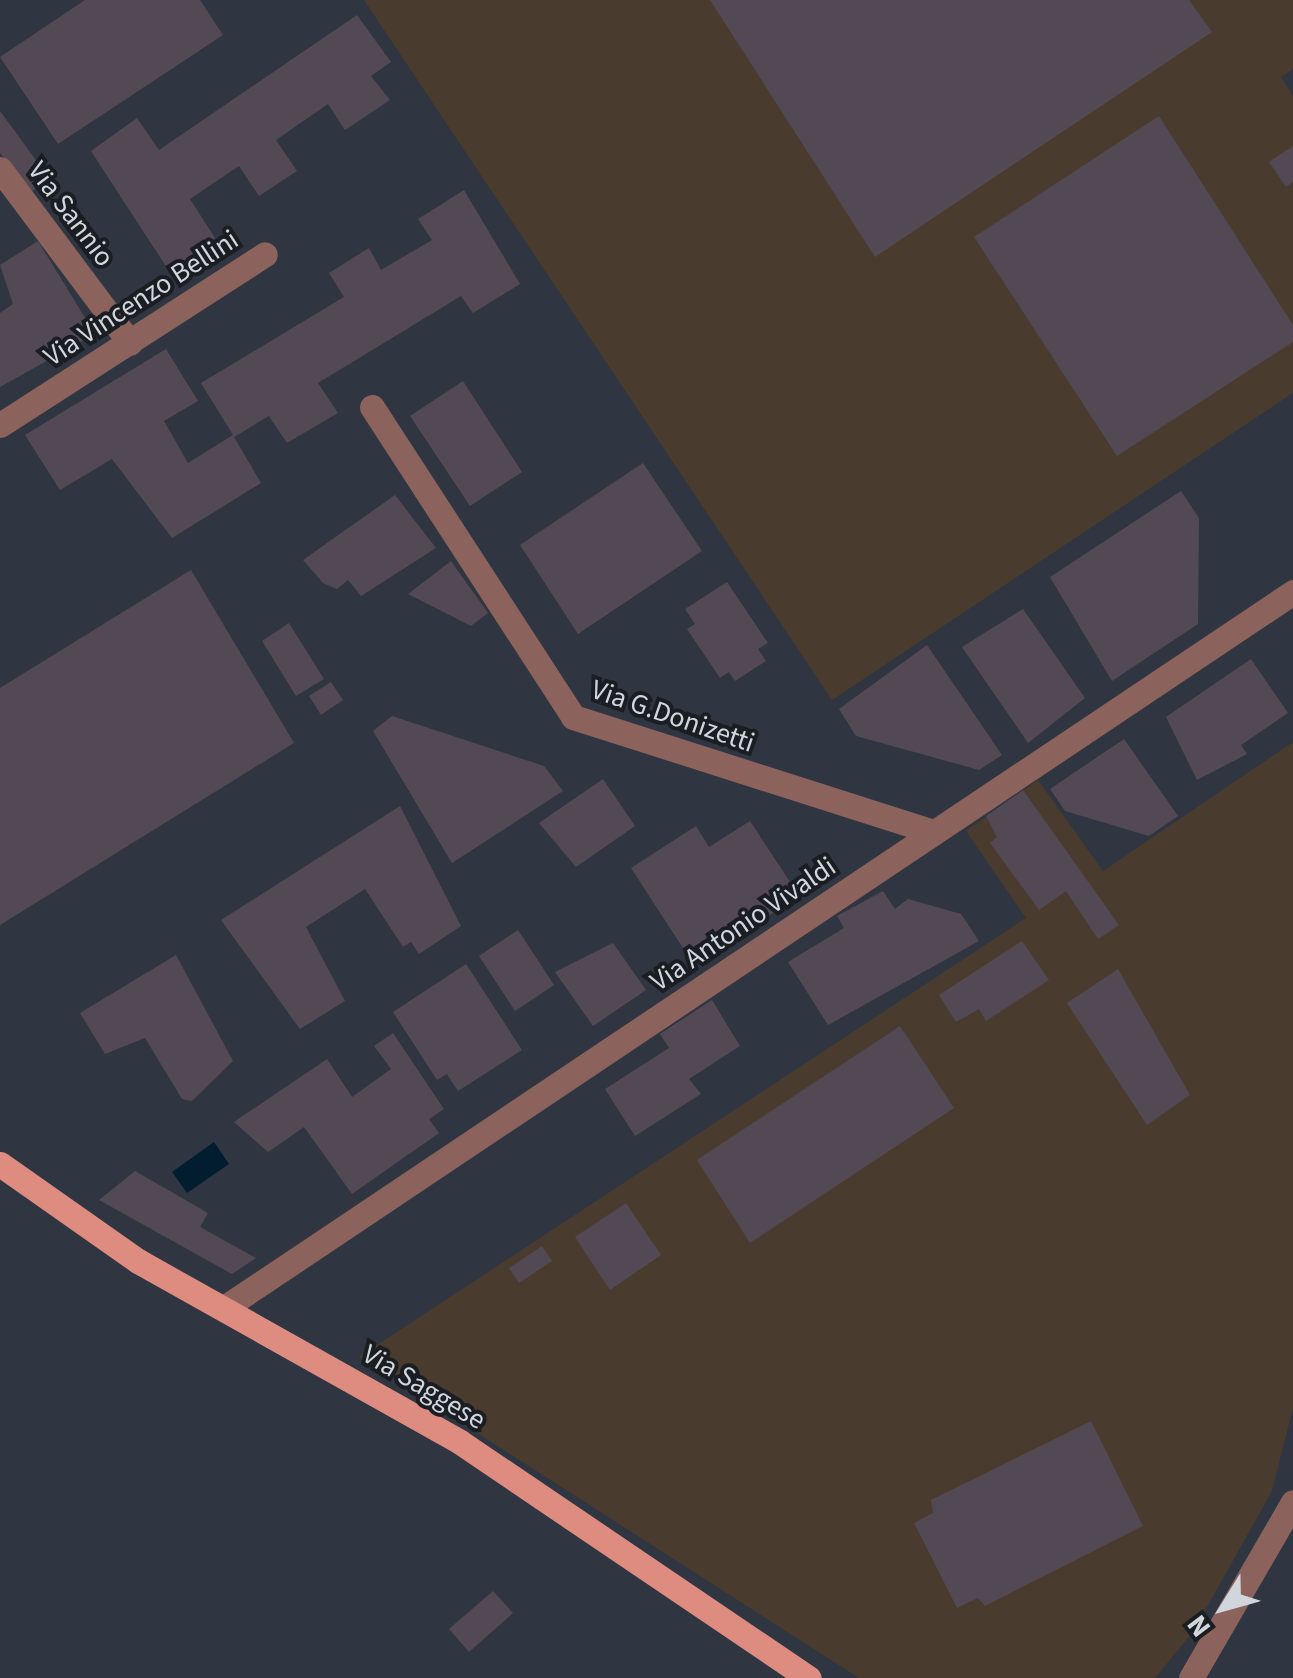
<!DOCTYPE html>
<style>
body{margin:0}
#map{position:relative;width:1293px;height:1678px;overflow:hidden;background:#2f3642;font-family:"Source Sans 3",sans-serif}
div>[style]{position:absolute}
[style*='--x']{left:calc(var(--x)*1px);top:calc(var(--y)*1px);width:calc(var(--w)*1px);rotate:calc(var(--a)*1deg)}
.industrial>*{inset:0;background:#493b2d}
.water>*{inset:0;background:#031d30}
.building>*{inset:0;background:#534954}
.minor>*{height:25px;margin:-12.5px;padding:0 12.5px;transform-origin:12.5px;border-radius:12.5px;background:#8c635c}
.major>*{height:25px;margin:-12.5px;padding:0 12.5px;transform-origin:12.5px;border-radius:12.5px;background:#df8c80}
span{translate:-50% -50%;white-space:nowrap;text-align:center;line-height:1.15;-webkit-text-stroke:8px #1a1e23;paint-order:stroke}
.street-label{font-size:28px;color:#d1d6dd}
.north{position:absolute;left:1173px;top:1558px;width:100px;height:100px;-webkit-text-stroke:8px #1a1e23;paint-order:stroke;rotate:233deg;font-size:28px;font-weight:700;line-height:40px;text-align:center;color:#d1d6dd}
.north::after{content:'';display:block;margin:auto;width:35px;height:45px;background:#d1d6dd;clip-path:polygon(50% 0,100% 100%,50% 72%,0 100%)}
</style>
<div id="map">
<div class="industrial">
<i style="clip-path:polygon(364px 0,1293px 0,1293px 69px,1281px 77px,1293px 96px,1293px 393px,832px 700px)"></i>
<i style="clip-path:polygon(1293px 742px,1293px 1408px,1272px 1491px,1193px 1632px,1155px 1678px,859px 1678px,359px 1357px,1026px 918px,966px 831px,1038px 780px,1103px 871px)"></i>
</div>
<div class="water">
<i style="clip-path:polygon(214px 1142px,229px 1164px,187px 1193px,172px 1172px)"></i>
</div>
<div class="building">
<i style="clip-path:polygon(85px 0,200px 0,223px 35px,58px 144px,0 57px)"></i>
<i style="clip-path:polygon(710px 0,1189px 0,1212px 32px,875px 257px)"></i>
<i style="clip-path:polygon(357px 15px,391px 62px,371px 76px,390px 100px,345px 130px,328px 104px,276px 140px,297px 171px,259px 196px,239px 166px,190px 199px,215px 238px,169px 271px,91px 151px,137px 118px,159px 150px)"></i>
<i style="clip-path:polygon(0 111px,49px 178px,32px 191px,0 153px)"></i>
<i style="clip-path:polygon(1159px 116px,1293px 325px,1293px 342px,1117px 456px,974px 237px)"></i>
<i style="clip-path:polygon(1293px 146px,1293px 182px,1286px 187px,1269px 162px)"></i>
<i style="clip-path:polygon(464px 190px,520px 284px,473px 313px,461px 296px,318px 383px,338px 413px,287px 443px,269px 416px,234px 437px,261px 483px,172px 538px,112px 459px,60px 490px,25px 435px,166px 349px,198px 401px,164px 421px,188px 463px,233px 435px,201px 383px,344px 297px,329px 273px,369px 248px,381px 270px,432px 240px,418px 219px)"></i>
<i style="clip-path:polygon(38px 241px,95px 334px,0 387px,0 313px,13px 304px,0 265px)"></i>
<i style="clip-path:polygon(463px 381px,522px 472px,470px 506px,410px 416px)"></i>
<i style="clip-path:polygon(643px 463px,702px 551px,578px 634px,520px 545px)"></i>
<i style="clip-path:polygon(1181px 491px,1199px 518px,1198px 624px,1112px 681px,1050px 577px)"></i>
<i style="clip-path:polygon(395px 495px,436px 548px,361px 596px,348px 580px,337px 589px,323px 583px,303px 560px)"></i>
<i style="clip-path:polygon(451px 561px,488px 613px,471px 626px,408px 594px)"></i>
<i style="clip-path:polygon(191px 570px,294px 743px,0 925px,0 688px)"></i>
<i style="clip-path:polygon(727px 582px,768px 643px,758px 649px,766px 661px,735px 681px,729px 672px,720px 678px,687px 629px,695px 624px,685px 609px)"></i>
<i style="clip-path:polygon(1023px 609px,1085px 698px,1028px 743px,962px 647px)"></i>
<i style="clip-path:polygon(289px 623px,324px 679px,296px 696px,262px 641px)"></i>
<i style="clip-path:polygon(927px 645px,1002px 755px,979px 770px,856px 736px,839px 709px)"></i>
<i style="clip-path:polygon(1251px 659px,1288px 713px,1241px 745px,1247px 754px,1197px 780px,1166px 717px)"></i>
<i style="clip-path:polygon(331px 682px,343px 700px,321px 715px,309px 696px)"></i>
<i style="clip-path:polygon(392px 716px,544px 766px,563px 791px,452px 863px,373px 731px)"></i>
<i style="clip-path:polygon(1124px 739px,1178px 816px,1149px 836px,1065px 811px,1050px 789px)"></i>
<i style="clip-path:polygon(603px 779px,635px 826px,576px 867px,539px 823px)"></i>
<i style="clip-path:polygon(1023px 790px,1119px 925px,1098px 939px,1066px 891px,1039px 910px,990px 843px,997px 837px,986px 816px)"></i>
<i style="clip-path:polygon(400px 806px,461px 926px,419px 954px,411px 942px,403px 947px,365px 889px,306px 927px,345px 1001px,300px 1029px,221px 920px)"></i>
<i style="clip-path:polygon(750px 821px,799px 896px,694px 965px,631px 868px,696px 826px,709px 847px)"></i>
<i style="clip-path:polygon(883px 891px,895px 909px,908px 899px,961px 914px,979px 941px,828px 1025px,788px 962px,844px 928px,837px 916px)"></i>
<i style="clip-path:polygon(518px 930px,554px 985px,515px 1011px,479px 956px)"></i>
<i style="clip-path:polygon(1022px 941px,1049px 980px,986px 1021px,979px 1009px,956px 1022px,939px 995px)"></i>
<i style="clip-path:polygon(613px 943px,646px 990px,593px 1026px,555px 972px)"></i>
<i style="clip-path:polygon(176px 955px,233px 1061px,192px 1101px,182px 1099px,145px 1038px,105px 1054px,80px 1013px)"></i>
<i style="clip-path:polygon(466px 964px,522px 1050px,458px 1091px,447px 1074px,437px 1080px,393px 1012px)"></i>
<i style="clip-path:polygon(1118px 969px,1190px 1095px,1147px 1125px,1067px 1003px)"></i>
<i style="clip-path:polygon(712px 1000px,740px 1046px,689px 1079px,701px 1094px,635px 1136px,605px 1089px,669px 1048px,660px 1034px)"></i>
<i style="clip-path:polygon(900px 1026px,954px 1108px,750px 1243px,697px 1160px)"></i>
<i style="clip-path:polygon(393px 1033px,444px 1109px,429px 1119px,439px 1133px,352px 1194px,304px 1127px,268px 1152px,234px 1122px,327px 1059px,352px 1097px,391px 1069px,374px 1046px)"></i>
<i style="clip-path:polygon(135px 1171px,208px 1213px,200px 1227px,256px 1258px,232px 1274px,99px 1200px)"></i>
<i style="clip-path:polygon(626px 1203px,661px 1255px,610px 1290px,575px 1237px)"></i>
<i style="clip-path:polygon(542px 1246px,552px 1261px,519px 1283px,509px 1268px)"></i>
<i style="clip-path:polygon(1091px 1421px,1143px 1526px,985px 1606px,978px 1598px,957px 1608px,914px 1523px,933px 1513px,931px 1500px)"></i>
<i style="clip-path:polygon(493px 1591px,513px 1613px,469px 1652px,449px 1629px)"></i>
</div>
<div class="minor">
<i style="--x:0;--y:169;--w:217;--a:53.2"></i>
<i style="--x:372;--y:407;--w:369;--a:57"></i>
<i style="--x:573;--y:717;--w:378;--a:17.7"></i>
<i style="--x:0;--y:425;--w:315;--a:-32.8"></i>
<i style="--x:227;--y:1306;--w:1283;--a:-33.81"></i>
<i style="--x:1191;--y:1678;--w:203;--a:-59.9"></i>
</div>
<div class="major">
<i style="--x:0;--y:1164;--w:169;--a:35.1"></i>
<i style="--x:138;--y:1261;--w:369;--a:29.3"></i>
<i style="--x:460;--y:1442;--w:421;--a:34.1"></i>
</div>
<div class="street-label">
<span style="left:71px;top:214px;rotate:53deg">Via Sannio</span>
<span style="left:141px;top:298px;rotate:-33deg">Via Vincenzo Bellini</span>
<span style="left:673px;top:716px;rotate:19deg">Via G.Donizetti</span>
<span style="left:743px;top:924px;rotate:-34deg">Via Antonio Vivaldi</span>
<span style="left:424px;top:1387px;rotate:31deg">Via Saggese</span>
</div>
<div class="north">N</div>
</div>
